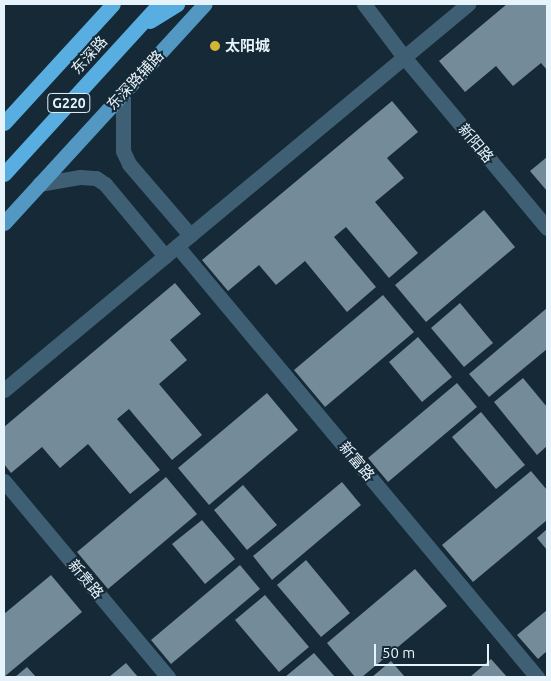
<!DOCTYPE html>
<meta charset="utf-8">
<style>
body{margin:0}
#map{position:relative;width:551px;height:681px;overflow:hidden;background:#152936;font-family:Ubuntu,"Noto Sans SC",sans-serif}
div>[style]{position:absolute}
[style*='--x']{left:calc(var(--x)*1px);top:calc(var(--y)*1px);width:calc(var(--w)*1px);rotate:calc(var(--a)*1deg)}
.building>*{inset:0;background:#748b9a}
.minor>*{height:15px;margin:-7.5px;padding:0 7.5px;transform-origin:7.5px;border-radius:7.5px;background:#3f6074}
.major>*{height:15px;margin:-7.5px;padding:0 7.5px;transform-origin:7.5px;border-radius:7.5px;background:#5298c2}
.highway>*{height:15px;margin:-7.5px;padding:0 7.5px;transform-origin:7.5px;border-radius:7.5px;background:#58aee1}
.dots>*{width:14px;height:14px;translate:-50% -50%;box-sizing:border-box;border:2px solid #152936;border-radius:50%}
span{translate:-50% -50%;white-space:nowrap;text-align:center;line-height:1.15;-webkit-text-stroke:4px #152936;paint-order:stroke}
.shield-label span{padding:1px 4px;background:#152936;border:1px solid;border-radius:4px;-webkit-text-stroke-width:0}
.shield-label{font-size:14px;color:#e6f3fb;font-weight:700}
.poi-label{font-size:15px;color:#e6f3fb;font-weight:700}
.left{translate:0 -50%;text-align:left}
.street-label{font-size:15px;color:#e6f3fb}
.frame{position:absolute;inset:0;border:5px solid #e6f3fb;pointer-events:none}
.scale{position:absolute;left:374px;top:644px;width:115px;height:22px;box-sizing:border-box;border:2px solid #e6f3fb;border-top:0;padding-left:6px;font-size:15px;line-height:18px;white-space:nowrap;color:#e6f3fb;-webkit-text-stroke:4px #152936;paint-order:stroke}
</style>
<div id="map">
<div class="building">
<i style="clip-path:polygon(507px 4px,547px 4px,547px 70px,541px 63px,513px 86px,496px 66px,465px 92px,439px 61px)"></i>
<i style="clip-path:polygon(392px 101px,418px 132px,387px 158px,404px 178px,375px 202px,418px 253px,389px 278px,346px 227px,334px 237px,376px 287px,347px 312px,305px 261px,276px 285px,259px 265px,228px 291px,202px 260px)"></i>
<i style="clip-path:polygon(547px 157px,547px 191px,530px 171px)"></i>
<i style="clip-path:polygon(484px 210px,515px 247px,426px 322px,395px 285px)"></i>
<i style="clip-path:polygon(175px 283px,201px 314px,170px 340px,187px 360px,159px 384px,202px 435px,172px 460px,129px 409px,117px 419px,160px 470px,130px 494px,88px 444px,60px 468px,42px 447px,11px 473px,4px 464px,4px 427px)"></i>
<i style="clip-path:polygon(383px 295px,414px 332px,325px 407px,294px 370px)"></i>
<i style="clip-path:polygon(460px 303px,493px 343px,464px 367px,431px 328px)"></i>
<i style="clip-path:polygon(547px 308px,547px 349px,489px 397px,469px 374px)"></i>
<i style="clip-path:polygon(418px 337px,452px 377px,422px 402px,389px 362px)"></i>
<i style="clip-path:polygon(523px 378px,547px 407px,547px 446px,537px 455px,494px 402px)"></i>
<i style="clip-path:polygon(457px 383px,477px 407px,388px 482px,368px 458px)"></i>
<i style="clip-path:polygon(267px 393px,298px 430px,209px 505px,178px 468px)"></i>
<i style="clip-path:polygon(481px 412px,525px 465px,496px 489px,452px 437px)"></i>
<i style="clip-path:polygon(531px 471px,547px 490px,547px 520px,473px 582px,442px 545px)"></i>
<i style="clip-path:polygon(166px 477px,197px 514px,108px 589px,77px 552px)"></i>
<i style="clip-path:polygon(342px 482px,361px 505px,272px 580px,253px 556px)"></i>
<i style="clip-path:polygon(243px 485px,277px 525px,247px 550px,214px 510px)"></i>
<i style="clip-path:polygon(202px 520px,235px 559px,205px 584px,172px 544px)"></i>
<i style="clip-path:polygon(547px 529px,547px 550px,537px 538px)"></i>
<i style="clip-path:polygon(306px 560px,350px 613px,321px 637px,277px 585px)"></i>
<i style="clip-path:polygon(240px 565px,260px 589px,171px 664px,151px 640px)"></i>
<i style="clip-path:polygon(415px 569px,447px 606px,362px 677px,355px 677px,327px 643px)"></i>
<i style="clip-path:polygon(51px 575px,82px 612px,4px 677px,4px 614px)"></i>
<i style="clip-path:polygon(265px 595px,309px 647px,279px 672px,235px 620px)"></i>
<i style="clip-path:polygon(547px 610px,547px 651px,538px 659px,517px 635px)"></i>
<i style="clip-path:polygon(314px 653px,335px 677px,285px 677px)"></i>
<i style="clip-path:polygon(491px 659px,507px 677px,470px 677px)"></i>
<i style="clip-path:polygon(391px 661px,405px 677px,372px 677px)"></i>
<i style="clip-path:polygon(126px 663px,138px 677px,109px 677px)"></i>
<i style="clip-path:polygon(27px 667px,36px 677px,15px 677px)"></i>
</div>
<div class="minor">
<i style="--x:364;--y:4;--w:66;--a:53"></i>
<i style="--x:404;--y:57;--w:223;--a:50.1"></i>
<i style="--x:123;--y:93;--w:58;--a:90"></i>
<i style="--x:123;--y:151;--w:14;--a:65"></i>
<i style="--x:129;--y:164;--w:94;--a:49.3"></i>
<i style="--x:39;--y:184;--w:42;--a:-9.7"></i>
<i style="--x:80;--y:177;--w:16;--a:4"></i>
<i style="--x:96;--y:178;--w:11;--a:34"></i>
<i style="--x:105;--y:184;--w:94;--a:50.2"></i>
<i style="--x:177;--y:246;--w:562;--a:50.13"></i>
<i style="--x:4;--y:390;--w:604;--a:-39.76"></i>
<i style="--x:4;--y:481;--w:256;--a:50.1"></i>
</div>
<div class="major">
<i style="--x:4;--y:223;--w:297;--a:-47.5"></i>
</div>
<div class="highway">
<i style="--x:150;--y:21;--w:32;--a:-32"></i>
<i style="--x:4;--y:123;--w:161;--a:-47.5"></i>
<i style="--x:4;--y:174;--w:230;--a:-47.6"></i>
</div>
<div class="dots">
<i style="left:215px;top:46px;background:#d3b635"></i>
</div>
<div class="shield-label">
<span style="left:69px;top:103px">G220</span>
</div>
<div class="poi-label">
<span class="left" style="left:225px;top:46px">太阳城</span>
</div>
<div class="street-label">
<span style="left:89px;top:55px;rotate:-48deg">东深路</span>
<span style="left:135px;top:80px;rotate:-47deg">东深路辅路</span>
<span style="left:476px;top:143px;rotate:50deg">新阳路</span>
<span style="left:357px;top:461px;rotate:50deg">新富路</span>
<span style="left:86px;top:579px;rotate:50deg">新贵路</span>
</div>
<div class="frame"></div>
<div class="scale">50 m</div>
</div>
